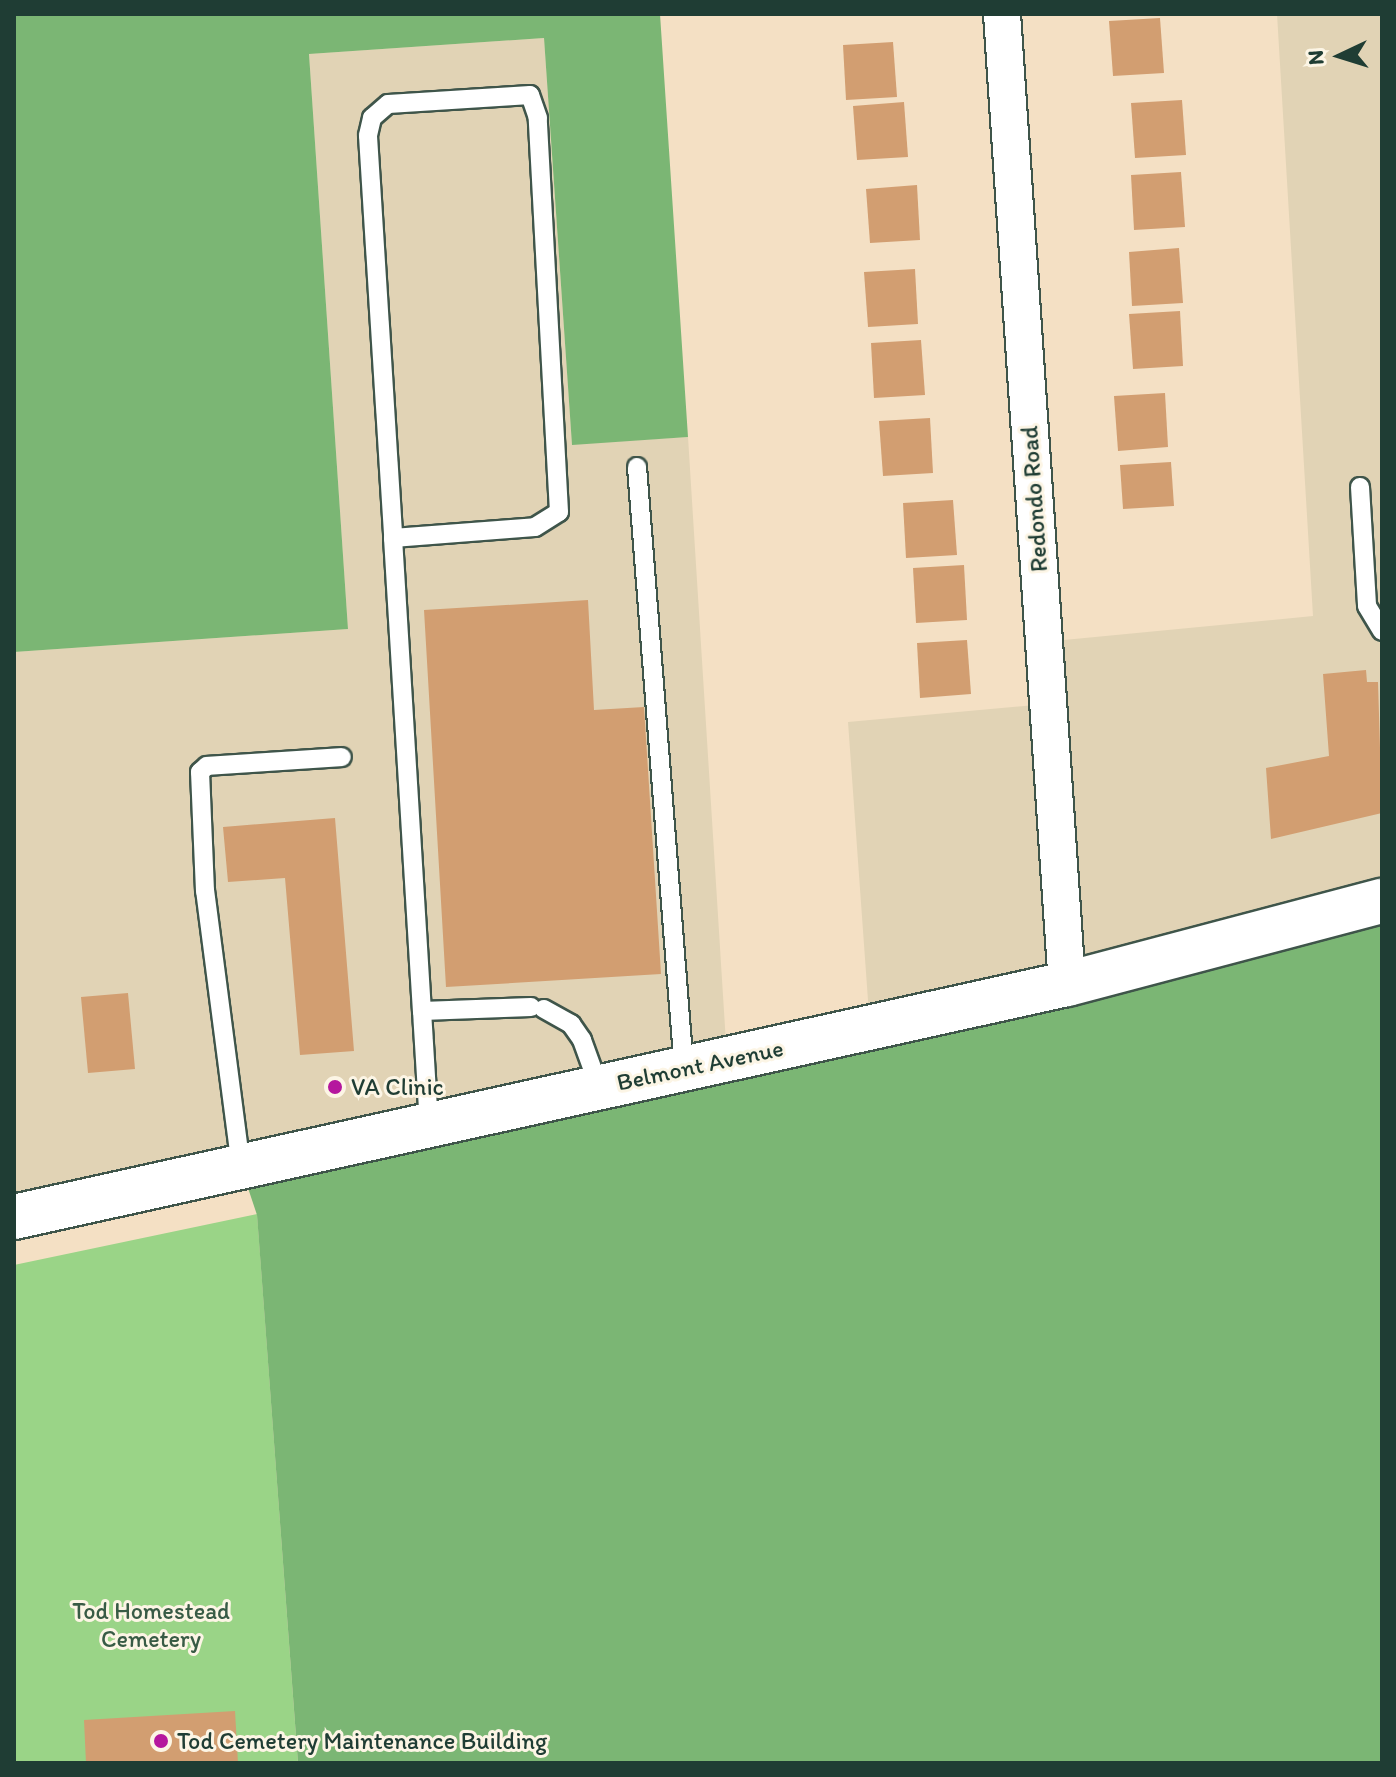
<!DOCTYPE html>
<style>
body{margin:0}
#map{position:relative;width:1396px;height:1777px;overflow:hidden;background:#f4e0c4;font-family:Itim,sans-serif}
div>[style]{position:absolute}
[style*='--x']{left:calc(var(--x)*1px);top:calc(var(--y)*1px);width:calc(var(--w)*1px);rotate:calc(var(--a)*1deg)}
.built>*{inset:0;background:#e1d3b5}
.green>*{inset:0;background:#9ad487}
.forest>*{inset:0;background:#7bb674}
.building>*{inset:0;background:#d29e71}
.roads{filter:drop-shadow(2px 0 #3f554a) drop-shadow(-2px 0 #3f554a) drop-shadow(0 2px #3f554a) drop-shadow(0 -2px #3f554a)}
.lane>*{height:18px;margin:-9px;padding:0 9px;transform-origin:9px;border-radius:9px;background:#fff}
.street>*{height:36px;margin:-18px;padding:0 18px;transform-origin:18px;border-radius:18px;background:#fff}
.secondary>*{height:44px;margin:-22px;padding:0 22px;transform-origin:22px;border-radius:22px;background:#fff}
.dots>*{width:22px;height:22px;translate:-50% -50%;box-sizing:border-box;border:4px solid #fcf5e5;border-radius:50%}
span{translate:-50% -50%;white-space:nowrap;text-align:center;line-height:1.15;-webkit-text-stroke:6px #fcf5e5;paint-order:stroke}
.street-label{font-size:24px;color:#1f3d34}
.poi-label{font-size:24px;color:#1f3d34}
.left{translate:0 -50%;text-align:left}
.park-label{font-size:24px;color:#385b45}
.frame{position:absolute;inset:0;border:16px solid #1f3d34;pointer-events:none}
.north{position:absolute;left:1300px;top:16px;width:80px;height:80px;-webkit-text-stroke:6px #fcf5e5;paint-order:stroke;rotate:266deg;font-size:22px;font-weight:700;line-height:32px;text-align:center;color:#1f3d34}
.north::after{content:'';display:block;margin:auto;width:28px;height:36px;background:#1f3d34;clip-path:polygon(50% 0,100% 100%,50% 72%,0 100%)}
</style>
<div id="map">
<div class="built">
<i style="clip-path:polygon(1277px 14px,1382px 14px,1382px 901px,870px 1028px,848px 722px,1046px 704px,1043px 642px,1313px 616px)"></i>
<i style="clip-path:polygon(544px 38px,572px 444px,688px 437px,727px 1059px,14px 1217px,14px 652px,348px 629px,309px 54px)"></i>
</div>
<div class="green">
<i style="clip-path:polygon(257px 1214px,298px 1763px,14px 1763px,14px 1265px)"></i>
</div>
<div class="forest">
<i style="clip-path:polygon(14px 14px,660px 14px,688px 437px,572px 445px,544px 38px,309px 54px,348px 629px,14px 652px)"></i>
<i style="clip-path:polygon(1382px 901px,1382px 1763px,298px 1763px,257px 1215px,241px 1167px)"></i>
</div>
<div class="building">
<i style="clip-path:polygon(1160px 18px,1164px 73px,1113px 76px,1109px 21px)"></i>
<i style="clip-path:polygon(893px 42px,897px 97px,846px 100px,843px 45px)"></i>
<i style="clip-path:polygon(1182px 100px,1186px 155px,1135px 158px,1131px 103px)"></i>
<i style="clip-path:polygon(904px 102px,908px 157px,857px 160px,853px 106px)"></i>
<i style="clip-path:polygon(1181px 172px,1185px 227px,1134px 230px,1131px 175px)"></i>
<i style="clip-path:polygon(917px 185px,920px 240px,870px 243px,866px 189px)"></i>
<i style="clip-path:polygon(1179px 248px,1183px 303px,1132px 306px,1129px 252px)"></i>
<i style="clip-path:polygon(915px 269px,918px 324px,868px 327px,864px 272px)"></i>
<i style="clip-path:polygon(1180px 311px,1183px 366px,1133px 369px,1129px 314px)"></i>
<i style="clip-path:polygon(921px 340px,925px 395px,874px 398px,871px 343px)"></i>
<i style="clip-path:polygon(1165px 393px,1168px 447px,1118px 451px,1114px 396px)"></i>
<i style="clip-path:polygon(930px 418px,933px 473px,883px 476px,879px 421px)"></i>
<i style="clip-path:polygon(1171px 462px,1174px 506px,1123px 509px,1120px 465px)"></i>
<i style="clip-path:polygon(953px 500px,957px 555px,906px 558px,903px 503px)"></i>
<i style="clip-path:polygon(964px 565px,967px 620px,916px 623px,913px 568px)"></i>
<i style="clip-path:polygon(588px 600px,594px 710px,644px 707px,661px 974px,446px 987px,424px 610px)"></i>
<i style="clip-path:polygon(967px 640px,971px 694px,920px 698px,917px 643px)"></i>
<i style="clip-path:polygon(1366px 670px,1367px 682px,1378px 682px,1382px 813px,1271px 839px,1266px 768px,1329px 756px,1323px 674px)"></i>
<i style="clip-path:polygon(335px 818px,354px 1051px,300px 1055px,285px 878px,228px 882px,223px 827px)"></i>
<i style="clip-path:polygon(128px 993px,135px 1069px,88px 1073px,81px 997px)"></i>
<i style="clip-path:polygon(235px 1711px,238px 1763px,86px 1763px,84px 1720px)"></i>
</div>
<div class="roads">
<div class="lane">
<i style="--x:637;--y:467;--w:604;--a:85.54"></i>
<i style="--x:1360;--y:487;--w:119;--a:86.6"></i>
<i style="--x:1367;--y:606;--w:29;--a:59"></i>
<i style="--x:393;--y:538;--w:142;--a:-4.4"></i>
<i style="--x:535;--y:527;--w:28;--a:-32"></i>
<i style="--x:559;--y:512;--w:395;--a:-93.1"></i>
<i style="--x:538;--y:118;--w:24;--a:-109"></i>
<i style="--x:530;--y:95;--w:142;--a:176.4"></i>
<i style="--x:388;--y:104;--w:21;--a:139"></i>
<i style="--x:372;--y:118;--w:18;--a:103"></i>
<i style="--x:368;--y:136;--w:403;--a:86.4"></i>
<i style="--x:393;--y:538;--w:474;--a:86.5"></i>
<i style="--x:422;--y:1011;--w:114;--a:86.5"></i>
<i style="--x:544;--y:1009;--w:31;--a:29"></i>
<i style="--x:571;--y:1024;--w:19;--a:55"></i>
<i style="--x:582;--y:1040;--w:50;--a:70.1"></i>
<i style="--x:422;--y:1011;--w:109;--a:-2.1"></i>
<i style="--x:241;--y:1167;--w:278;--a:-97.4"></i>
<i style="--x:205;--y:891;--w:119;--a:-92.4"></i>
<i style="--x:200;--y:772;--w:9;--a:-41"></i>
<i style="--x:207;--y:766;--w:135;--a:-3.8"></i>
</div>
<div class="street">
<i style="--x:1002;--y:14;--w:972;--a:86.17"></i>
</div>
<div class="secondary">
<i style="--x:14;--y:1217;--w:1078;--a:-12.48"></i>
<i style="--x:1067;--y:984;--w:326;--a:-14.8"></i>
</div>
</div>
<div class="dots">
<i style="left:335px;top:1087px;background:#b5179e"></i>
<i style="left:161px;top:1741px;background:#b5179e"></i>
</div>
<div class="street-label">
<span style="left:1034px;top:499px;rotate:-94deg">Redondo Road</span>
<span style="left:700px;top:1065px;rotate:-12deg">Belmont Avenue</span>
</div>
<div class="poi-label">
<span class="left" style="left:351px;top:1087px">VA Clinic</span>
<span class="left" style="left:177px;top:1741px">Tod Cemetery Maintenance Building</span>
</div>
<div class="park-label">
<span style="left:151px;top:1625px">Tod Homestead<br>Cemetery</span>
</div>
<div class="frame"></div>
<div class="north">N</div>
</div>
